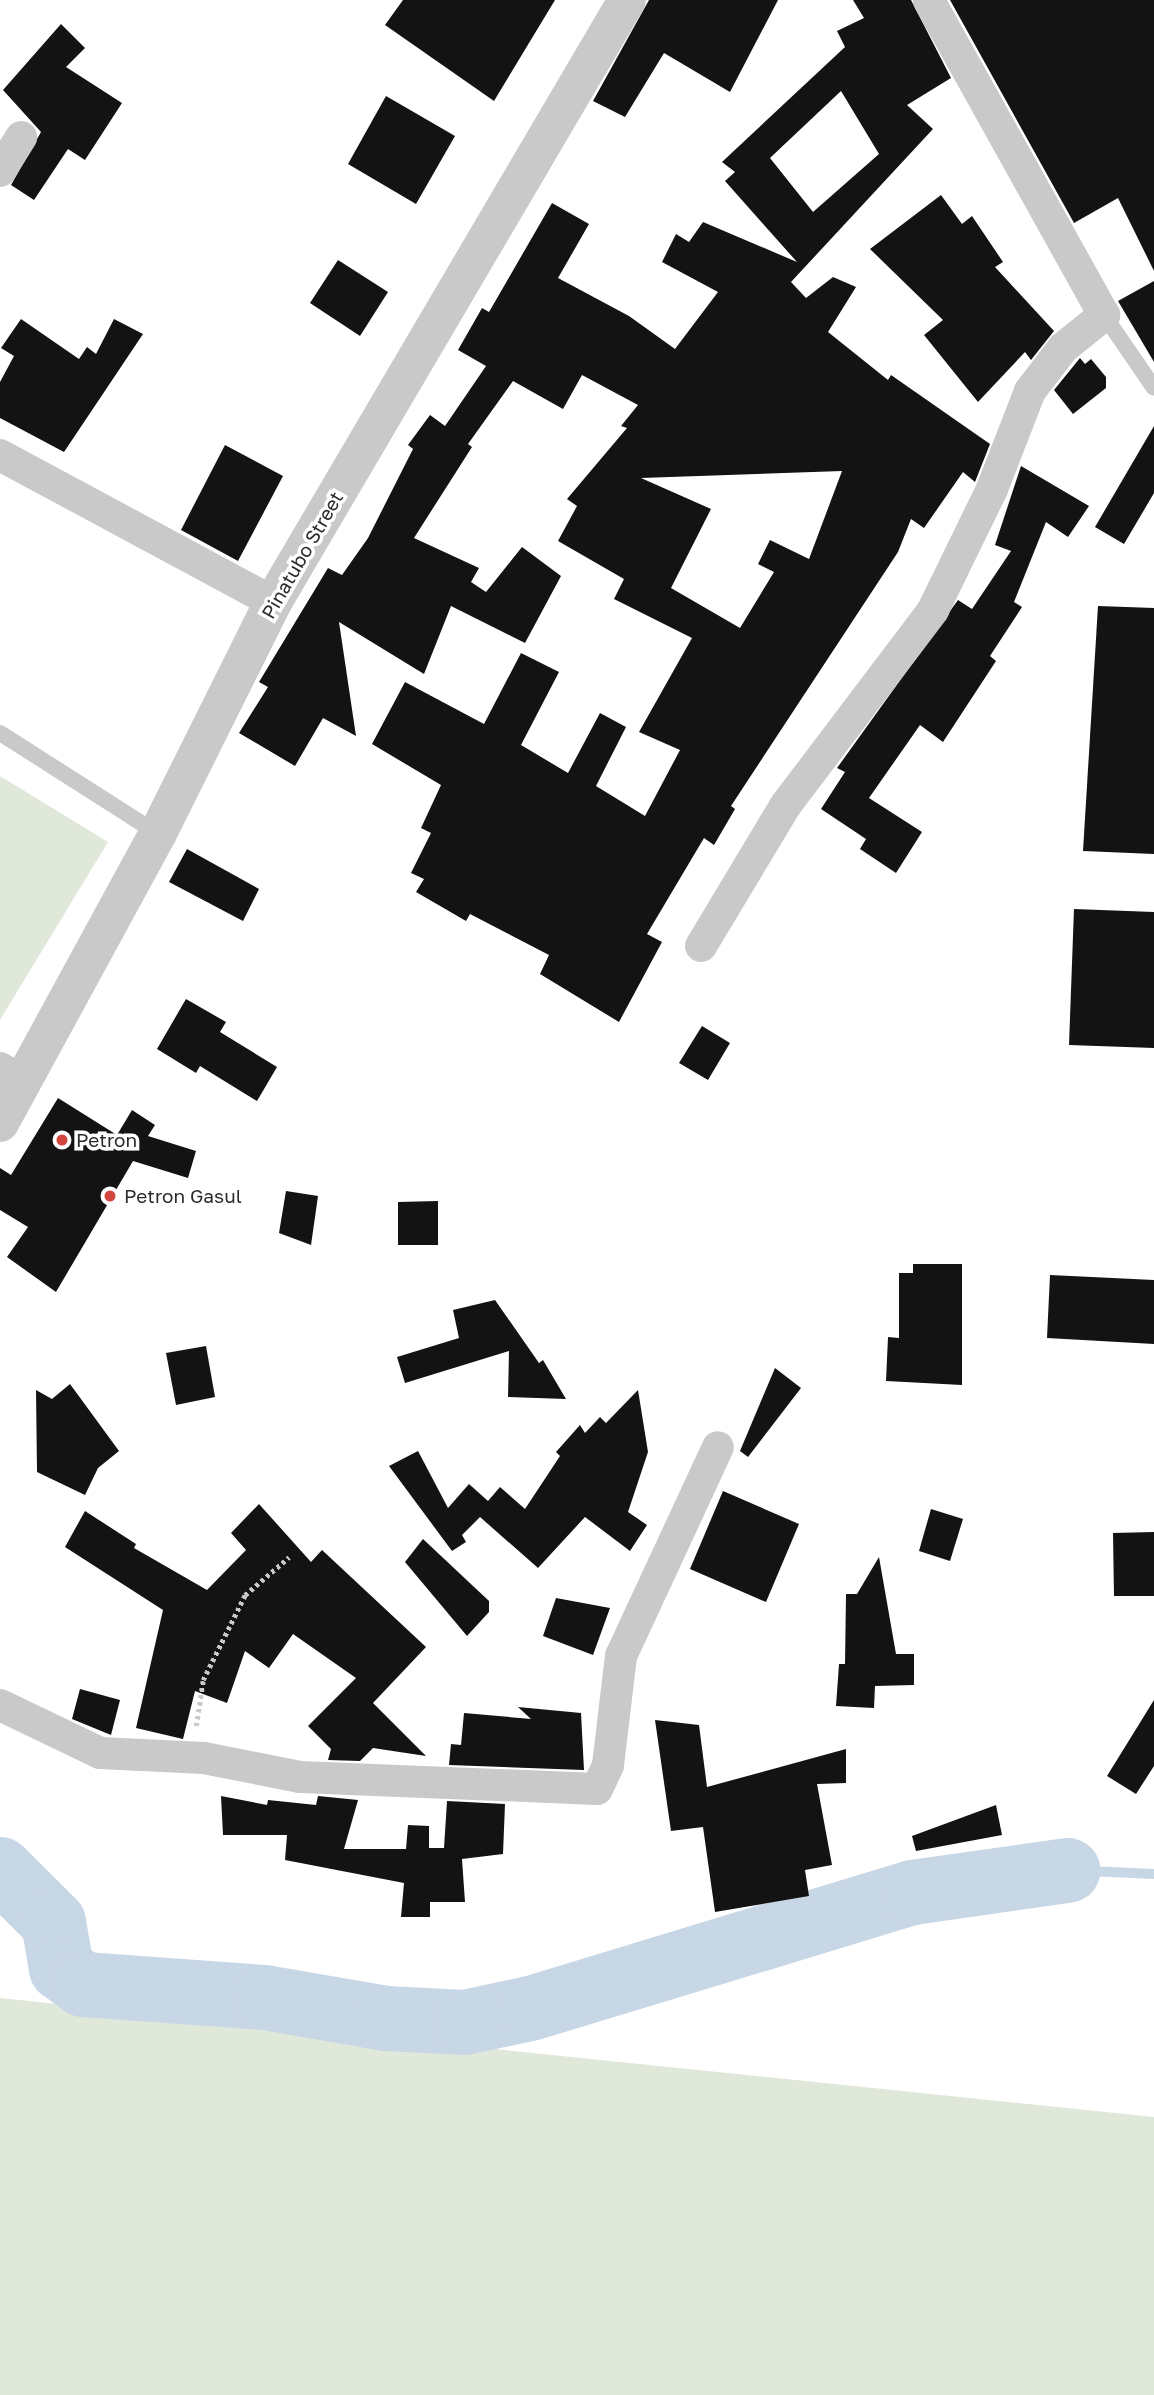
<!DOCTYPE html>
<style>
body{margin:0}
#map{position:relative;width:1154px;height:2395px;overflow:hidden;background:#fff;font-family:"Golos Text",sans-serif}
div>[style]{position:absolute}
[style*='--x']{left:calc(var(--x)*1px);top:calc(var(--y)*1px);width:calc(var(--w)*1px);rotate:calc(var(--a)*1deg)}
.green>*{inset:0;background:#e0e8da}
.stream>*{height:10px;margin:-5px;padding:0 5px;transform-origin:5px;border-radius:5px;background:#c8d7e6}
.river>*{height:65px;margin:-32.5px;padding:0 32.5px;transform-origin:32.5px;border-radius:32.5px;background:#c8d7e6}
.building>*{inset:0;background:#131313}
.path>*{height:4.5px;margin-top:-2.25px;transform-origin:0;background:repeating-linear-gradient(90deg,#c9c9c9 0 3.5px,transparent 0 7px)}
.service>*{height:16px;margin:-8px;padding:0 8px;transform-origin:8px;border-radius:8px;background:#c9c9c9}
.minor>*{height:32px;margin:-16px;padding:0 16px;transform-origin:16px;border-radius:16px;background:#c9c9c9}
.tertiary>*{height:38px;margin:-19px;padding:0 19px;transform-origin:19px;border-radius:19px;background:#c9c9c9}
.dots>*{width:19px;height:19px;translate:-50% -50%;box-sizing:border-box;border:4px solid #fff;border-radius:50%}
span{translate:-50% -50%;white-space:nowrap;text-align:center;line-height:1.15;-webkit-text-stroke:7px #fff;paint-order:stroke}
.street-label{font-size:19px;color:#2c2c2c}
.poi-label{font-size:19px;color:#2c2c2c}
.left{translate:0 -50%;text-align:left}
</style>
<div id="map">
<div class="green">
<i style="clip-path:polygon(0 776px,108px 842px,0 1020px)"></i>
<i style="clip-path:polygon(0 1998px,1154px 2117px,1154px 2395px,0 2395px)"></i>
</div>
<div class="stream">
<i style="--x:1067;--y:1870;--w:87;--a:2.6"></i>
</div>
<div class="river">
<i style="--x:0;--y:1869;--w:75;--a:45"></i>
<i style="--x:53;--y:1922;--w:47;--a:80.1"></i>
<i style="--x:61;--y:1968;--w:27;--a:36"></i>
<i style="--x:83;--y:1984;--w:181;--a:4.1"></i>
<i style="--x:264;--y:1997;--w:124;--a:9.8"></i>
<i style="--x:386;--y:2018;--w:78;--a:2.9"></i>
<i style="--x:464;--y:2022;--w:67;--a:-12"></i>
<i style="--x:530;--y:2008;--w:399;--a:-16.9"></i>
<i style="--x:912;--y:1892;--w:157;--a:-8.1"></i>
</div>
<div class="building">
<i style="clip-path:polygon(403px 0,555px 0,494px 101px,385px 25px)"></i>
<i style="clip-path:polygon(649px 0,778px 0,730px 92px,664px 53px,625px 117px,593px 101px)"></i>
<i style="clip-path:polygon(evenodd,853px 0,911px 0,951px 78px,907px 105px,933px 129px,791px 282px,806px 298px,833px 277px,856px 287px,828px 332px,888px 380px,891px 375px,990px 444px,975px 482px,963px 472px,924px 528px,911px 519px,898px 552px,731px 806px,735px 809px,714px 845px,704px 838px,647px 934px,662px 942px,619px 1022px,540px 974px,549px 955px,470px 914px,466px 921px,416px 892px,424px 879px,411px 873px,431px 833px,421px 828px,441px 785px,372px 744px,405px 682px,484px 724px,521px 653px,559px 672px,521px 745px,568px 773px,600px 713px,626px 727px,596px 786px,645px 816px,680px 750px,639px 732px,692px 638px,614px 599px,624px 579px,558px 541px,577px 506px,567px 499px,627px 428px,621px 426px,638px 405px,582px 375px,563px 409px,513px 381px,468px 444px,472px 447px,414px 538px,479px 568px,471px 582px,486px 592px,522px 547px,561px 576px,525px 643px,451px 606px,424px 674px,339px 622px,356px 736px,323px 718px,295px 766px,239px 733px,268px 687px,259px 682px,328px 568px,342px 575px,368px 538px,413px 449px,408px 445px,430px 415px,445px 426px,486px 366px,458px 350px,482px 308px,489px 312px,552px 203px,589px 224px,558px 278px,629px 316px,675px 349px,718px 292px,662px 262px,676px 234px,689px 242px,703px 222px,797px 262px,725px 181px,735px 172px,722px 162px,845px 47px,837px 31px,864px 18px,853px 0,841px 91px,879px 154px,813px 212px,770px 158px,841px 91px,853px 0,842px 471px,809px 559px,770px 540px,758px 564px,774px 572px,740px 628px,671px 588px,711px 509px,641px 478px,842px 471px)"></i>
<i style="clip-path:polygon(950px 0,1154px 0,1154px 271px,1118px 198px,1074px 223px)"></i>
<i style="clip-path:polygon(61px 24px,85px 48px,66px 67px,122px 103px,85px 160px,68px 149px,34px 200px,11px 185px,41px 132px,3px 90px)"></i>
<i style="clip-path:polygon(386px 96px,455px 136px,416px 204px,348px 164px)"></i>
<i style="clip-path:polygon(941px 195px,962px 224px,972px 216px,1003px 262px,995px 267px,1054px 331px,1031px 360px,1025px 352px,978px 402px,924px 335px,943px 320px,870px 249px)"></i>
<i style="clip-path:polygon(338px 260px,388px 292px,360px 336px,310px 303px)"></i>
<i style="clip-path:polygon(1154px 281px,1154px 362px,1118px 301px)"></i>
<i style="clip-path:polygon(21px 319px,79px 359px,87px 347px,96px 354px,114px 319px,143px 334px,64px 452px,0 418px,0 382px,14px 356px,1px 348px)"></i>
<i style="clip-path:polygon(1080px 358px,1085px 364px,1091px 359px,1106px 377px,1106px 388px,1073px 414px,1054px 390px)"></i>
<i style="clip-path:polygon(1154px 426px,1154px 493px,1124px 544px,1095px 527px)"></i>
<i style="clip-path:polygon(225px 445px,283px 476px,238px 561px,181px 530px)"></i>
<i style="clip-path:polygon(1021px 466px,1089px 506px,1068px 537px,1046px 522px,1014px 602px,1022px 607px,990px 656px,996px 661px,943px 742px,920px 725px,869px 798px,922px 832px,896px 873px,860px 849px,866px 839px,821px 809px,845px 772px,837px 768px,958px 600px,972px 609px,1011px 551px,995px 545px)"></i>
<i style="clip-path:polygon(1098px 606px,1154px 608px,1154px 854px,1083px 851px)"></i>
<i style="clip-path:polygon(187px 849px,259px 889px,243px 921px,169px 882px)"></i>
<i style="clip-path:polygon(1074px 909px,1154px 912px,1154px 1048px,1069px 1045px)"></i>
<i style="clip-path:polygon(186px 999px,226px 1022px,220px 1032px,277px 1067px,257px 1101px,200px 1066px,196px 1073px,157px 1049px)"></i>
<i style="clip-path:polygon(702px 1026px,730px 1043px,708px 1080px,679px 1063px)"></i>
<i style="clip-path:polygon(58px 1098px,117px 1135px,132px 1110px,155px 1125px,148px 1136px,196px 1151px,188px 1178px,133px 1161px,56px 1292px,7px 1257px,28px 1227px,0 1210px,0 1168px,11px 1175px)"></i>
<i style="clip-path:polygon(286px 1191px,318px 1196px,311px 1245px,279px 1233px)"></i>
<i style="clip-path:polygon(438px 1201px,438px 1245px,398px 1245px,398px 1202px)"></i>
<i style="clip-path:polygon(913px 1264px,962px 1264px,962px 1385px,886px 1381px,888px 1337px,899px 1338px,899px 1273px,913px 1273px)"></i>
<i style="clip-path:polygon(1050px 1275px,1154px 1280px,1154px 1344px,1047px 1338px)"></i>
<i style="clip-path:polygon(495px 1300px,539px 1363px,543px 1360px,566px 1399px,508px 1397px,509px 1351px,405px 1383px,397px 1357px,459px 1338px,453px 1310px)"></i>
<i style="clip-path:polygon(206px 1346px,215px 1397px,176px 1405px,166px 1353px)"></i>
<i style="clip-path:polygon(775px 1368px,801px 1388px,748px 1457px,740px 1451px)"></i>
<i style="clip-path:polygon(70px 1384px,119px 1451px,98px 1468px,85px 1495px,37px 1472px,36px 1390px,52px 1399px)"></i>
<i style="clip-path:polygon(638px 1390px,648px 1452px,628px 1512px,647px 1525px,630px 1551px,585px 1517px,538px 1568px,480px 1517px,462px 1535px,466px 1542px,452px 1551px,389px 1466px,418px 1451px,448px 1508px,469px 1484px,488px 1501px,500px 1487px,525px 1509px,560px 1456px,556px 1452px,580px 1425px,585px 1433px,600px 1417px,606px 1423px)"></i>
<i style="clip-path:polygon(723px 1491px,799px 1524px,766px 1602px,690px 1569px)"></i>
<i style="clip-path:polygon(259px 1504px,311px 1562px,322px 1550px,426px 1647px,373px 1703px,426px 1756px,373px 1748px,360px 1761px,328px 1760px,331px 1749px,308px 1726px,356px 1678px,293px 1634px,269px 1668px,245px 1651px,227px 1703px,195px 1691px,183px 1739px,136px 1728px,163px 1610px,65px 1547px,85px 1511px,136px 1544px,134px 1548px,207px 1590px,246px 1550px,231px 1533px)"></i>
<i style="clip-path:polygon(931px 1509px,963px 1519px,950px 1561px,919px 1551px)"></i>
<i style="clip-path:polygon(1154px 1532px,1154px 1596px,1114px 1596px,1113px 1533px)"></i>
<i style="clip-path:polygon(423px 1539px,489px 1601px,489px 1612px,467px 1636px,405px 1562px)"></i>
<i style="clip-path:polygon(879px 1557px,896px 1654px,914px 1654px,914px 1685px,875px 1686px,874px 1708px,836px 1706px,839px 1664px,845px 1664px,846px 1594px,857px 1594px)"></i>
<i style="clip-path:polygon(556px 1598px,610px 1608px,593px 1655px,543px 1636px)"></i>
<i style="clip-path:polygon(80px 1689px,120px 1700px,111px 1735px,72px 1719px)"></i>
<i style="clip-path:polygon(1154px 1700px,1154px 1766px,1136px 1794px,1107px 1776px)"></i>
<i style="clip-path:polygon(518px 1707px,581px 1713px,584px 1770px,449px 1765px,451px 1744px,461px 1745px,464px 1713px,531px 1719px)"></i>
<i style="clip-path:polygon(655px 1720px,699px 1725px,707px 1787px,846px 1749px,846px 1783px,817px 1784px,832px 1865px,805px 1870px,809px 1896px,715px 1912px,703px 1827px,671px 1831px)"></i>
<i style="clip-path:polygon(221px 1796px,267px 1805px,268px 1800px,316px 1805px,318px 1796px,358px 1800px,344px 1849px,406px 1849px,408px 1825px,429px 1826px,429px 1848px,444px 1848px,447px 1801px,505px 1804px,503px 1854px,462px 1859px,465px 1902px,430px 1902px,430px 1917px,401px 1917px,404px 1883px,285px 1860px,287px 1835px,223px 1835px)"></i>
<i style="clip-path:polygon(996px 1805px,1002px 1835px,916px 1851px,912px 1836px)"></i>
</div>
<div class="path">
<i style="--x:196;--y:1726;--w:47;--a:-81.3"></i>
<i style="--x:203;--y:1680;--w:95;--a:-63.7"></i>
<i style="--x:245;--y:1595;--w:58;--a:-40.8"></i>
</div>
<div class="service">
<i style="--x:1104;--y:315;--w:88;--a:55.6"></i>
<i style="--x:0;--y:733;--w:186;--a:32.5"></i>
</div>
<div class="minor">
<i style="--x:0;--y:171;--w:40;--a:-58"></i>
<i style="--x:0;--y:455;--w:310;--a:28.3"></i>
<i style="--x:701;--y:946;--w:163;--a:-59"></i>
<i style="--x:785;--y:806;--w:246;--a:-52.9"></i>
<i style="--x:933;--y:610;--w:135;--a:-64"></i>
<i style="--x:992;--y:489;--w:105;--a:-68.8"></i>
<i style="--x:1030;--y:391;--w:54;--a:-52.5"></i>
<i style="--x:1063;--y:348;--w:53;--a:-38.8"></i>
<i style="--x:1104;--y:315;--w:360;--a:-119.1"></i>
<i style="--x:0;--y:1068;--w:29;--a:31"></i>
<i style="--x:0;--y:1705;--w:111;--a:25.6"></i>
<i style="--x:100;--y:1753;--w:104;--a:2.8"></i>
<i style="--x:204;--y:1758;--w:98;--a:11.2"></i>
<i style="--x:300;--y:1777;--w:297;--a:2.3"></i>
<i style="--x:597;--y:1789;--w:26;--a:-65"></i>
<i style="--x:608;--y:1765;--w:110;--a:-83.2"></i>
<i style="--x:621;--y:1656;--w:230;--a:-65.1"></i>
</div>
<div class="tertiary">
<i style="--x:0;--y:1123;--w:330;--a:-61.4"></i>
<i style="--x:158;--y:833;--w:258;--a:-63.5"></i>
<i style="--x:273;--y:602;--w:698;--a:-59.54"></i>
</div>
<div class="dots">
<i style="left:62px;top:1140px;background:#d2463f"></i>
<i style="left:110px;top:1196px;background:#d2463f"></i>
</div>
<div class="street-label">
<span style="left:302px;top:555px;rotate:-60deg">Pinatubo Street</span>
</div>
<div class="poi-label">
<span class="left" style="left:76px;top:1140px">Petron</span>
<span class="left" style="left:124px;top:1196px">Petron Gasul</span>
</div>
</div>
